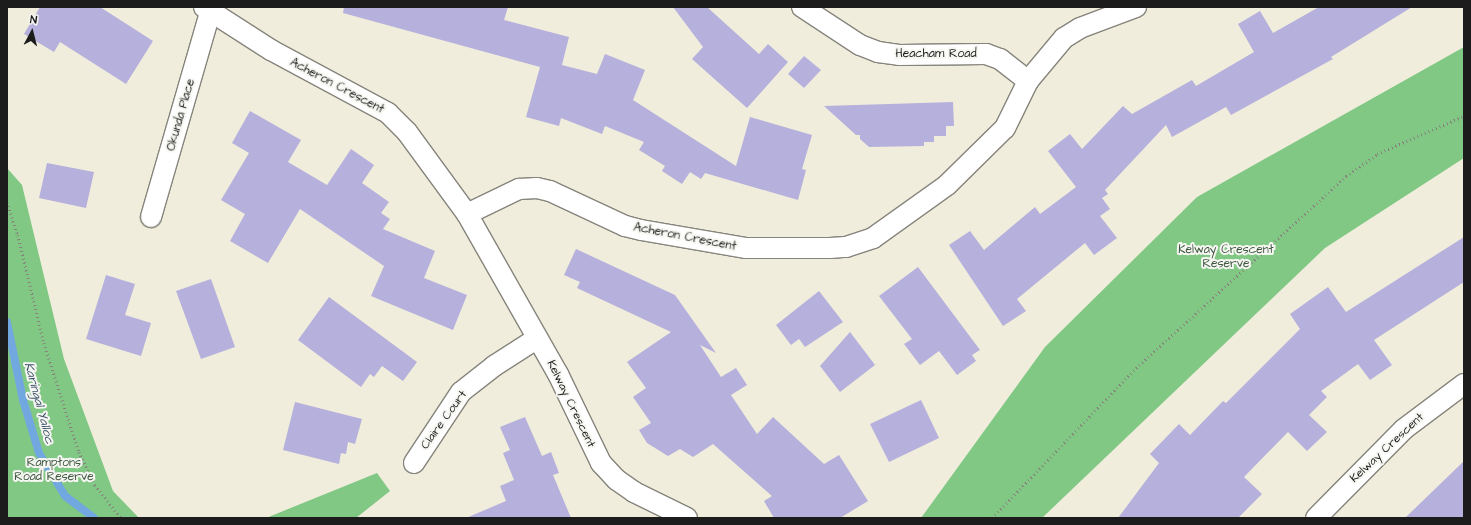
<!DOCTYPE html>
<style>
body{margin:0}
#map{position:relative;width:1471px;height:525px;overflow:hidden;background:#f0eddc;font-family:"Architects Daughter",sans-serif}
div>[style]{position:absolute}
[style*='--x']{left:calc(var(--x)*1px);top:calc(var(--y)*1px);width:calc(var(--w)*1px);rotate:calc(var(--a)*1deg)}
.green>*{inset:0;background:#80c884}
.stream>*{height:8px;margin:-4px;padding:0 4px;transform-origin:4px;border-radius:4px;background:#72a8e0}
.building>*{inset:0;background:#b6b0dc}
.path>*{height:2.5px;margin-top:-1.25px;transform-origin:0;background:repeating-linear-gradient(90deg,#86847c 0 1px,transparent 0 4px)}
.roads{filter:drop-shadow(1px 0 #86847c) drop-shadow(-1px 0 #86847c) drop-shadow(0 1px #86847c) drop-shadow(0 -1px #86847c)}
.street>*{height:20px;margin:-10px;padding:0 10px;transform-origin:10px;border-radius:10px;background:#fff}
span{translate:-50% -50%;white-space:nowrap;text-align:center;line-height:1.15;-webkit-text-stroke:4px #f6f6f2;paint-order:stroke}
.street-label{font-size:12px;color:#1c1c1c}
.park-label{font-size:12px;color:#3f5840}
.water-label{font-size:13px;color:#3e546a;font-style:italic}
.frame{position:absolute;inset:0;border:8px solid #1c1c1c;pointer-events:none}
.north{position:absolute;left:12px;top:12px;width:40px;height:40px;-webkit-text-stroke:3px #f6f6f2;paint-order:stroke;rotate:7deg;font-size:11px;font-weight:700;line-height:16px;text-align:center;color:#1c1c1c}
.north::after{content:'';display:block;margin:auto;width:14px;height:18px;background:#1c1c1c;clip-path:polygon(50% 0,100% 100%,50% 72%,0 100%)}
</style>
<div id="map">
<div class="green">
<i style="clip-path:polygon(1464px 47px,1464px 158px,1325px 248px,1042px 518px,921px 518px,1045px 347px,1197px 197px)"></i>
<i style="clip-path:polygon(7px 168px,22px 185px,64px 359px,113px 491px,139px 518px,7px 518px)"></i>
<i style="clip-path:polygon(377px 473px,390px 491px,356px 518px,266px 518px)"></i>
</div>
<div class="stream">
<i style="--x:7;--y:322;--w:80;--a:78.4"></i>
<i style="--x:23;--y:400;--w:55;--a:73.2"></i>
<i style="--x:39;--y:453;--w:50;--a:58.8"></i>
<i style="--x:65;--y:496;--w:36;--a:37"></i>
</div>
<div class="building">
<i style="clip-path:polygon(40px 7px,100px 7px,153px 41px,126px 84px,60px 42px,54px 52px,24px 34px)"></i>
<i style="clip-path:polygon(344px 7px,508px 7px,504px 20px,569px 37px,562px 65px,597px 74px,605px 54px,645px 70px,633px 100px,736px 166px,750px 117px,812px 135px,802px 169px,806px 170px,798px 200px,705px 173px,701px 179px,690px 172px,682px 184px,662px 171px,665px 166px,639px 150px,644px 142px,605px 126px,602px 134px,561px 118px,559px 126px,526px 117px,540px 67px,343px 13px)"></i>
<i style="clip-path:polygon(673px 7px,707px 7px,759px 54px,768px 44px,788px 62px,747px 108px,692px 59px,703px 47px)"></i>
<i style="clip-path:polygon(1319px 7px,1412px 7px,1331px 57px,1333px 59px,1231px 115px,1226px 107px,1172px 137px,1166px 125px,1105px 190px,1108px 194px,1102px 198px,1110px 209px,1100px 216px,1117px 238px,1094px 255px,1085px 243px,1017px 299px,1026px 311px,1003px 326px,949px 245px,970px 231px,984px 250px,1035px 207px,1040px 214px,1076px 187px,1048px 151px,1070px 134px,1082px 149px,1123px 106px,1132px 114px,1192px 80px,1196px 86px,1254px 52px,1238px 24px,1260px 11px,1273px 33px)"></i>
<i style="clip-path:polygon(804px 56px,821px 70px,804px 88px,788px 74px)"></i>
<i style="clip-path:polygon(953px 102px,954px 126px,946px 126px,946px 136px,934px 136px,934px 142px,924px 142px,924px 146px,869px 147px,860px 139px,860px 135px,856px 135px,824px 106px)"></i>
<i style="clip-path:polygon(250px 111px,301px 140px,288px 162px,327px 185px,351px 149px,374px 165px,362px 183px,389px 202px,381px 213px,390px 219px,383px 229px,435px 251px,424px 278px,467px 295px,453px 330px,371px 296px,384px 266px,300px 209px,268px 263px,230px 241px,245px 214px,221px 200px,249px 153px,232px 143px)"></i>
<i style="clip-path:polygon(47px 163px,94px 172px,86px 208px,39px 198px)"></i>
<i style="clip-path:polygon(1464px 237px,1464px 282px,1374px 340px,1392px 365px,1370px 380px,1358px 364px,1321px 391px,1327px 397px,1309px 415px,1327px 432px,1307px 451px,1288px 432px,1244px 477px,1262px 494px,1238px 518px,1118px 518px,1159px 463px,1150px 454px,1179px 424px,1190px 435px,1223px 401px,1226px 403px,1300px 329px,1290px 314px,1328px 287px,1346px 312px)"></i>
<i style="clip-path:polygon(576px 249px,675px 295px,716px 353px,700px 345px,721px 377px,736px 368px,747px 385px,731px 395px,757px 434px,773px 417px,824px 464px,839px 455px,868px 501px,840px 518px,774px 518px,764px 501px,772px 496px,713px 444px,693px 457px,680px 449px,668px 456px,647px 443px,639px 430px,651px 423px,633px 397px,646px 388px,627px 362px,671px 332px,577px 288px,580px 282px,564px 275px)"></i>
<i style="clip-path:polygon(918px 267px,980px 350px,972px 355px,976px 361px,957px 375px,939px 351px,920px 365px,904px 344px,912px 339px,879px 296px)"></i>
<i style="clip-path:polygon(106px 275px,135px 284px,125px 315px,151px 323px,141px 356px,86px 339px)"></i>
<i style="clip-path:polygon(211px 279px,235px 347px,201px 359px,176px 291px)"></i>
<i style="clip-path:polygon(819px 291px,843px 322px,805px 347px,799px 339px,791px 345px,776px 325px)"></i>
<i style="clip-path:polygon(329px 297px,417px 362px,403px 381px,382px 366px,374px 377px,370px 374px,361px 387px,298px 340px)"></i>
<i style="clip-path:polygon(850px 332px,875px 365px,840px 392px,820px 366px)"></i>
<i style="clip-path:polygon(921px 400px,939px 438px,889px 462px,870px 424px)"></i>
<i style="clip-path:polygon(295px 402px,362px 419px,355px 444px,348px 442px,346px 454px,341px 453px,339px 464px,283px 450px)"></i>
<i style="clip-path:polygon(525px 417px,542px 456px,551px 452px,559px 473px,553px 475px,571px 518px,466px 518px,506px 501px,500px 486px,514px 480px,503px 453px,510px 450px,500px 427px)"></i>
<i style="clip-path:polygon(1464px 461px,1464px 518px,1405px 518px)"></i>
</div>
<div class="path">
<i style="--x:7;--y:202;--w:35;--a:72"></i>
<i style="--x:18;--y:235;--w:111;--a:76.5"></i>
<i style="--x:44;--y:343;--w:114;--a:72.2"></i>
<i style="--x:79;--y:452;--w:37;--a:64"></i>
<i style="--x:95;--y:485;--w:42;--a:51.8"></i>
<i style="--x:992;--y:518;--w:208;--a:-46.2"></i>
<i style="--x:1136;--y:368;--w:285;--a:-42.4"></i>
<i style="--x:1346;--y:176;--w:38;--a:-35"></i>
<i style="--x:1377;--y:154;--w:95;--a:-23.6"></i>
</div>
<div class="roads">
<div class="street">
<i style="--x:204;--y:7;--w:80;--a:32.7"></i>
<i style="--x:271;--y:50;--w:133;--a:28.3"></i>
<i style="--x:388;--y:113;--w:27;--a:45"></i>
<i style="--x:407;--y:132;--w:102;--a:53.8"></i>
<i style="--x:467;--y:214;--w:58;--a:-25.7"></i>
<i style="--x:519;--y:189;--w:18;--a:-3"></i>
<i style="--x:537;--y:188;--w:13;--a:13"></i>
<i style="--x:550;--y:191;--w:83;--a:25"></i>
<i style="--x:625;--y:226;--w:16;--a:14"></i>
<i style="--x:641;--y:230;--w:107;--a:9.7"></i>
<i style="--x:746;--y:248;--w:84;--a:0"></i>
<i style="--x:830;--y:248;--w:16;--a:-4"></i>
<i style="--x:846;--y:247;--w:28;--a:-18"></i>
<i style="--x:873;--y:238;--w:91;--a:-35.6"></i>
<i style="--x:947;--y:185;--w:81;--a:-44.5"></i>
<i style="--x:1005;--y:128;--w:52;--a:-63.9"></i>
<i style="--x:1028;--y:81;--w:56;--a:-50.1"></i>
<i style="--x:1064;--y:38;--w:19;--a:-32"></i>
<i style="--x:1080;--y:28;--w:60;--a:-20.6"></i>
<i style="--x:802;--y:7;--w:69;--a:33.2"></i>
<i style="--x:860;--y:45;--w:19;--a:21"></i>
<i style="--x:878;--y:52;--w:21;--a:8"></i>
<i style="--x:899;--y:55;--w:87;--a:-0.7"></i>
<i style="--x:986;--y:54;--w:15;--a:20"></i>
<i style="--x:1000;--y:59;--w:36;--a:38"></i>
<i style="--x:467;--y:214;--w:184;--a:60.4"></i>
<i style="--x:558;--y:374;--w:99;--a:64.2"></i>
<i style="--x:601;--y:463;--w:23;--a:47"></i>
<i style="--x:617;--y:480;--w:21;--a:35"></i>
<i style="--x:634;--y:492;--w:59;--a:26.1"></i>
<i style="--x:151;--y:217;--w:213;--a:-73.9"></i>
<i style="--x:414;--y:463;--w:85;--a:-56.5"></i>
<i style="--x:461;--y:392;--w:42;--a:-38.2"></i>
<i style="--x:494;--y:366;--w:50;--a:-32.7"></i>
<i style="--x:1316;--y:518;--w:125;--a:-45.3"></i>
<i style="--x:1404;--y:429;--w:75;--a:-36.9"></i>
</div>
</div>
<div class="street-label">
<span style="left:936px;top:54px">Heacham Road</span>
<span style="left:337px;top:86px;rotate:28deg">Acheron Crescent</span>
<span style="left:181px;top:115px;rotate:-74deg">Okunda Place</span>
<span style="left:685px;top:237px;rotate:11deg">Acheron Crescent</span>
<span style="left:571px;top:404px;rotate:64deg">Kelway Crescent</span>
<span style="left:444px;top:420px;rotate:-54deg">Claire Court</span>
<span style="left:1387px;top:448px;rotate:-43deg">Kelway Crescent</span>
</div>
<div class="park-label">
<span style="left:1226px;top:257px">Kelway Crescent<br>Reserve</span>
<span style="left:54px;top:470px">Ramptons<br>Road Reserve</span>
</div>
<div class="water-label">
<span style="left:39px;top:403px;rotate:75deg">Karingal Yalloc</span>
</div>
<div class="frame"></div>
<div class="north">N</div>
</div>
